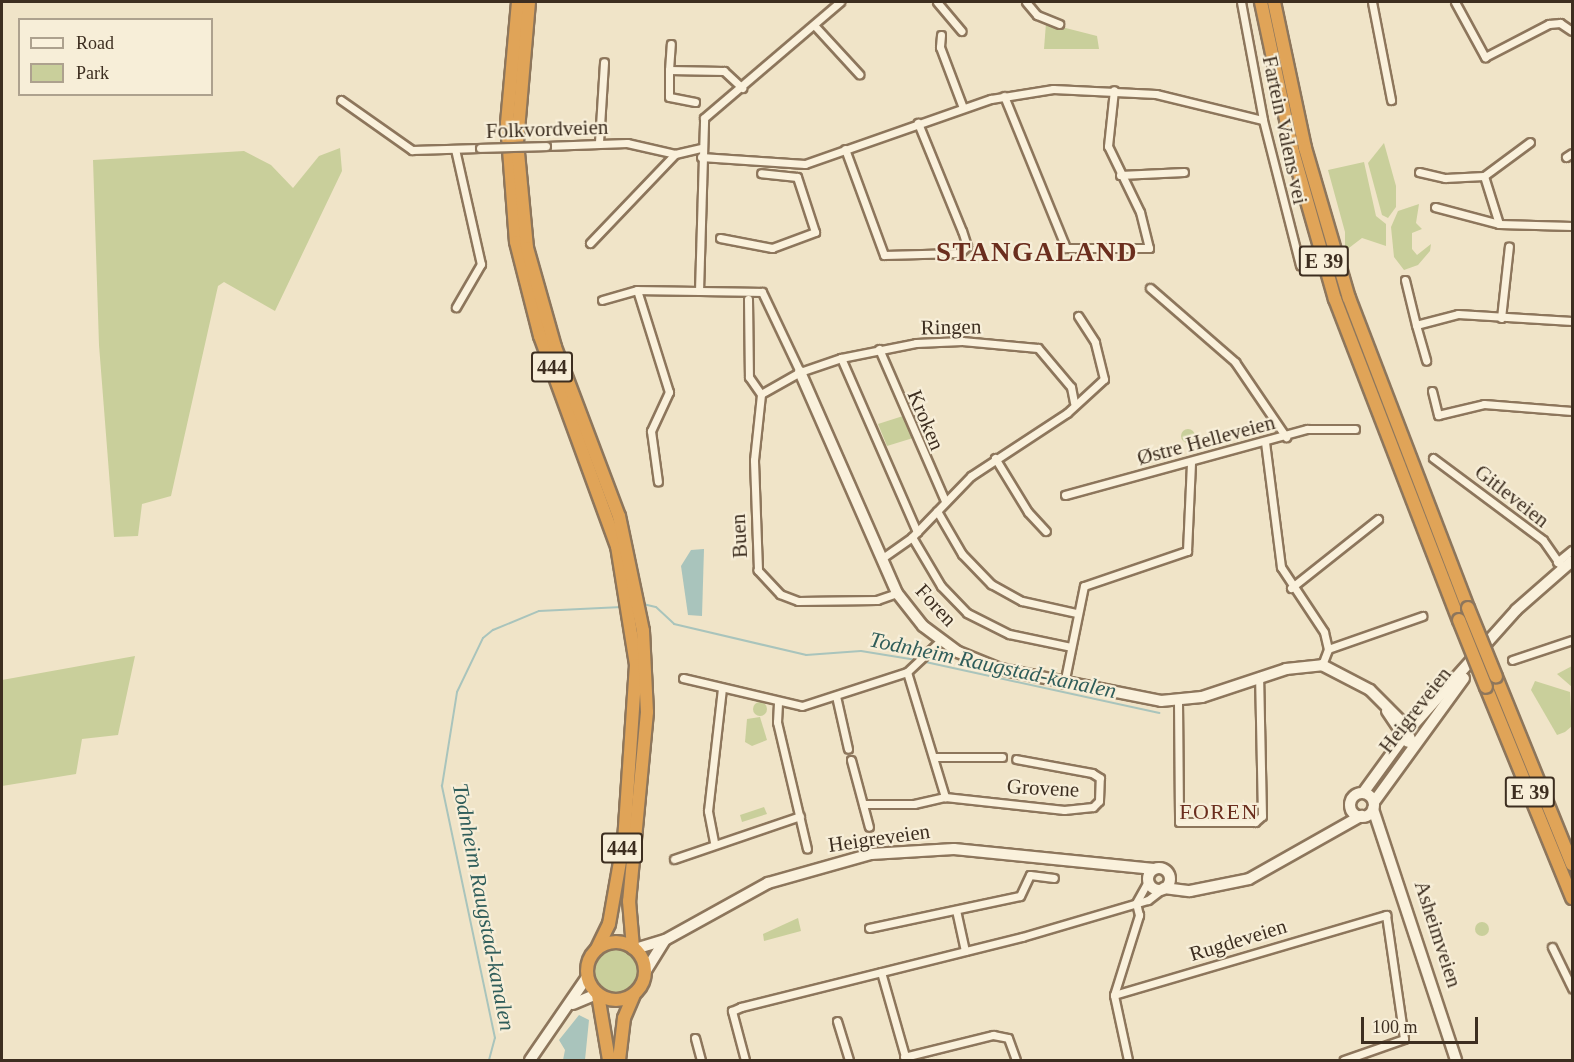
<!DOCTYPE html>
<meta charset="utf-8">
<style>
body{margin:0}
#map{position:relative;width:1574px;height:1062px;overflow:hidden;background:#f0e4c8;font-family:Georgia,serif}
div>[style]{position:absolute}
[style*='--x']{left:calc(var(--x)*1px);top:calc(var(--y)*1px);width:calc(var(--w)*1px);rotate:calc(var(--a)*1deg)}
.green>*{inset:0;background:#c9cf9b}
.round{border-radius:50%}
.water>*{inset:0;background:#a9c4bc}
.stream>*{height:2px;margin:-1px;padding:0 1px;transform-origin:1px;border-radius:1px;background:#a9c4bc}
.roads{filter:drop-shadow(2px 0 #8d765c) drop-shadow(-2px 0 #8d765c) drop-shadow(0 2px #8d765c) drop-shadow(0 -2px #8d765c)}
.street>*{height:7px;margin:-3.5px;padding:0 3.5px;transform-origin:3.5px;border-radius:3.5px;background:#faf1dc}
.secondary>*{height:10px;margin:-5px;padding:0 5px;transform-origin:5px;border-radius:5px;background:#faf1dc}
.secondary>.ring{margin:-5px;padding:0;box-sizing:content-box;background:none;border:10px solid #faf1dc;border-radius:50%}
.highway>*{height:12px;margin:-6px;padding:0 6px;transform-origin:6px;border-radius:6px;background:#e0a458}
.highway>.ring{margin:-6px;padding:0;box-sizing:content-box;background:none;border:12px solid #e0a458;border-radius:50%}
.bridges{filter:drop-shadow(2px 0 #8d765c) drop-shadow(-2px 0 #8d765c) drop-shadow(0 2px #8d765c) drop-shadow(0 -2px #8d765c)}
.street-bridge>*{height:7px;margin:-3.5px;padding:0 3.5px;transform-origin:3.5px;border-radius:3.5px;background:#faf1dc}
.highway-bridge>*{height:12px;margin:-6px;padding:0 6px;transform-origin:6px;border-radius:6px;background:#e0a458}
span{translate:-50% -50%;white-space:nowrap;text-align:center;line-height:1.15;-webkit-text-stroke:4.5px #f7eed8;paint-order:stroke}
.shield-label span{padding:2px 4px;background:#f7eed8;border:2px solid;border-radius:4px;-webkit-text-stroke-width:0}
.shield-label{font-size:20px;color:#3d2e20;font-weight:700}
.street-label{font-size:21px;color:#3d2e20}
.water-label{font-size:22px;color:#2f5d5a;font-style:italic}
.neighbourhood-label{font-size:22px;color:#6b2e1e;letter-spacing:1.5px}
.district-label{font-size:27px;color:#6b2e1e;font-weight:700;letter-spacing:1.5px}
.frame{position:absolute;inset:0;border:3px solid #3d2e20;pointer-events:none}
.legend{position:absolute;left:18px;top:18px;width:195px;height:78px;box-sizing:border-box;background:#f7eed8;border:2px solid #ada18e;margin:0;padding:8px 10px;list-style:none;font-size:18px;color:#3d2e20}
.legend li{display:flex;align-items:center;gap:12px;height:30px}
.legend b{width:30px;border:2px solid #ada18e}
.scale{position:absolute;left:1361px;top:1017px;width:117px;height:27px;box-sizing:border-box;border:3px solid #3d2e20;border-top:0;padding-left:8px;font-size:18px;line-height:21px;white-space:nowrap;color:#3d2e20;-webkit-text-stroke:4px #f7eed8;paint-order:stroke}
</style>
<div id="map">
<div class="green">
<i style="clip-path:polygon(1046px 23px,1097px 36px,1099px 49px,1044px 49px)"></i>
<i style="clip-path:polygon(1384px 143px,1396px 186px,1396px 207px,1388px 218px,1382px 215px,1368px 163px)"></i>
<i style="clip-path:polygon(340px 148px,342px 171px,275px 311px,224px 282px,218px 286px,171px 496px,142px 504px,138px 536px,114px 537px,99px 345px,93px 160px,244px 151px,271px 165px,293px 188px,319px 156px)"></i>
<i style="clip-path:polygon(1364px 162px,1376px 216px,1386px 224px,1386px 246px,1362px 238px,1345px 251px,1345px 232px,1328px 170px)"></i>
<i style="clip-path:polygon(1419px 204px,1416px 223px,1422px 229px,1412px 233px,1412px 249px,1417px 255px,1431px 244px,1430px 251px,1418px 265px,1404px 270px,1394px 257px,1391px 227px,1398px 211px)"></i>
<i style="clip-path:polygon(903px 416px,913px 438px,887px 446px,878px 424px)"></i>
<i class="round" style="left:1181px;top:429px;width:14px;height:14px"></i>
<i style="clip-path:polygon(135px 656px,118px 735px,82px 739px,76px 774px,2px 786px,2px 680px)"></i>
<i style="clip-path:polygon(1572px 666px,1572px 687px,1557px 674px)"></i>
<i style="clip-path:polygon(1535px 681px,1570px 692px,1572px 726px,1565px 732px,1557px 735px,1531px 690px)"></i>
<i class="round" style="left:753px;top:702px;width:14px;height:14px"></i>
<i style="clip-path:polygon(760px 717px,767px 740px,752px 746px,745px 742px,747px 719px)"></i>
<i style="clip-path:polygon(764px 807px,767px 814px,742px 822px,740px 815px)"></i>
<i style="clip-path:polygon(798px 918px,801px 931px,764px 941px,763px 934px)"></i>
<i class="round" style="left:1475px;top:922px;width:14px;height:14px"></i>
<i class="round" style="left:594px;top:949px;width:44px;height:44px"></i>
</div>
<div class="water">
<i style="clip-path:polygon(704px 549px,702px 616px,688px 615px,681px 566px,691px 550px)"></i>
<i style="clip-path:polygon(579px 1015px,589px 1020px,585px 1060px,563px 1060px,565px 1050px,559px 1040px)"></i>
</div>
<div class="stream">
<i style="--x:643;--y:604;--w:13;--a:13"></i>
<i style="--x:656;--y:607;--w:25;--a:43"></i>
<i style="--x:674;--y:624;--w:136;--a:13.2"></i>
<i style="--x:806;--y:655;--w:55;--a:-4.2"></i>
<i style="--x:861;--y:651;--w:56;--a:9.3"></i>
<i style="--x:921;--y:661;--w:244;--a:12.3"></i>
<i style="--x:489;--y:1060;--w:23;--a:-75"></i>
<i style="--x:495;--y:1038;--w:258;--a:-101.9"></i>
<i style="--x:442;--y:786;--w:95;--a:-80.9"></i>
<i style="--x:457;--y:692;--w:60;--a:-64.3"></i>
<i style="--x:483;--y:638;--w:13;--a:-39"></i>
<i style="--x:493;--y:630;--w:50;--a:-22.4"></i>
<i style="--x:539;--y:611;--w:83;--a:-2.8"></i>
</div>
<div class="roads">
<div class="street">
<i style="--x:937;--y:2;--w:38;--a:50"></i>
<i style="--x:1026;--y:2;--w:17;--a:50"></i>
<i style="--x:1037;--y:15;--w:24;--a:22"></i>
<i style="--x:1241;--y:2;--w:120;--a:79.4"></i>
<i style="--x:1263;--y:120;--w:150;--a:75.7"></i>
<i style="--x:1372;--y:2;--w:100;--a:79"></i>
<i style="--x:1455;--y:2;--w:63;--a:61.4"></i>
<i style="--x:1485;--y:57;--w:72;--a:-27.3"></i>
<i style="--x:1549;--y:24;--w:11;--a:-5"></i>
<i style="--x:1560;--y:23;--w:14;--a:34"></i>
<i style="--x:814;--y:25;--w:67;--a:47.4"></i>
<i style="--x:941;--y:35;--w:12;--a:95"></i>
<i style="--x:940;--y:47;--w:65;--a:69.3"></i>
<i style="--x:669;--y:70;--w:26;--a:-86"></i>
<i style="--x:1004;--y:96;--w:164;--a:67.8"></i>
<i style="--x:1066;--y:248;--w:83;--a:0"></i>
<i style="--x:1149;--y:248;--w:37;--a:-104"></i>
<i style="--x:1140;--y:212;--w:73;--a:-115.9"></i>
<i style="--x:1108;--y:146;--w:56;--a:-83.9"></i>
<i style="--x:341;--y:100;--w:87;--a:35.2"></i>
<i style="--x:412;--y:150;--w:68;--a:-1.7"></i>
<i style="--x:695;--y:102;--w:26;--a:-169"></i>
<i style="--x:669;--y:97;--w:27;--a:-90"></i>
<i style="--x:669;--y:70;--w:55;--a:1"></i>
<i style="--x:724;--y:71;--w:25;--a:43"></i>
<i style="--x:599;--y:142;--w:80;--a:-86.4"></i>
<i style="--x:546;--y:146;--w:81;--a:-2.1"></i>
<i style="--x:627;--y:143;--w:49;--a:12.9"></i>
<i style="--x:455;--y:149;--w:118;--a:77.3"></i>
<i style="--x:481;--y:264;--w:50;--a:120.2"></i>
<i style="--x:845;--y:149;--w:113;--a:69.8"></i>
<i style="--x:884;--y:255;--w:76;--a:-1.5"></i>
<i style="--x:960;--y:253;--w:10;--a:-45"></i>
<i style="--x:967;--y:246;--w:16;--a:-108"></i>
<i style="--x:962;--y:231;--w:117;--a:-112.2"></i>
<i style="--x:701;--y:157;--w:104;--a:3.9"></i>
<i style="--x:805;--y:164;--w:197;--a:-19.3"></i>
<i style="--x:991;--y:99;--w:63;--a:-9.2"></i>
<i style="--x:1053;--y:89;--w:103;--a:2.8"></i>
<i style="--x:1156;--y:94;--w:110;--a:13.7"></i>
<i style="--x:1566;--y:157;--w:7;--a:-34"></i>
<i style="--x:1419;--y:172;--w:27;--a:13"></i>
<i style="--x:1445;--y:178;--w:39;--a:-3"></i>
<i style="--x:1484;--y:176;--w:57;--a:-36.5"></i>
<i style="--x:1120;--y:175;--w:64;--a:-2.7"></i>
<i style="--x:1484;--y:176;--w:50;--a:72.6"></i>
<i style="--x:1435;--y:207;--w:66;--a:14.9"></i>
<i style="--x:1499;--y:224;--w:73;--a:1.6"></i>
<i style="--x:720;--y:238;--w:53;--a:10.9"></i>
<i style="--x:772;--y:248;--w:46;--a:-20.4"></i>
<i style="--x:815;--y:232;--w:58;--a:-108.1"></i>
<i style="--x:797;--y:177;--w:36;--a:-174"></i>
<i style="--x:590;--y:243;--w:123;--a:-46.3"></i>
<i style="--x:675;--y:154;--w:27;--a:-13"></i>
<i style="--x:1405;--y:280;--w:46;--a:76.3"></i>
<i style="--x:1416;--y:325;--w:43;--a:-14.7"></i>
<i style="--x:1458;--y:314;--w:114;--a:3.5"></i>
<i style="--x:1150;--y:288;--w:113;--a:41"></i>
<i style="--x:1235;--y:362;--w:91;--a:55.8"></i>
<i style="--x:637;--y:290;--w:107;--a:72.6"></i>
<i style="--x:669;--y:392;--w:43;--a:114.8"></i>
<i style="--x:651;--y:431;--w:51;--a:82.2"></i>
<i style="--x:699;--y:291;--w:173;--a:-88.3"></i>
<i style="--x:704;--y:118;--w:179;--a:-40.5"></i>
<i style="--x:748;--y:299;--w:78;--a:89.3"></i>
<i style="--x:749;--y:377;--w:21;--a:55"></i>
<i style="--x:602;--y:300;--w:36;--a:-16"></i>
<i style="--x:637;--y:290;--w:125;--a:0.9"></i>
<i style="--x:762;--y:292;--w:89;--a:64.6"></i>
<i style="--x:1501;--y:318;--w:72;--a:-83.7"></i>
<i style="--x:1416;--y:325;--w:37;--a:74"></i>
<i style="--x:879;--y:349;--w:166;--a:66.5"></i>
<i style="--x:841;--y:358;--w:190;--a:66.4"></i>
<i style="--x:1432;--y:391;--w:25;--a:76"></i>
<i style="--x:1438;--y:415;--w:47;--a:-13.4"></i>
<i style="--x:1484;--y:404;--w:88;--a:4.5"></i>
<i style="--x:1265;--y:442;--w:126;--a:82.7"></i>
<i style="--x:1281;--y:567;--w:78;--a:56.5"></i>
<i style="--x:1324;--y:632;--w:17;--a:77"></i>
<i style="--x:995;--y:458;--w:63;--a:58.6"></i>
<i style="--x:1028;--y:512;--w:26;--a:47"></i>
<i style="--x:1433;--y:458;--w:137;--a:36.7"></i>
<i style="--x:1543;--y:540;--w:35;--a:55"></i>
<i style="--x:1065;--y:495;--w:251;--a:-15.3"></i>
<i style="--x:1307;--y:429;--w:48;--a:0"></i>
<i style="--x:937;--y:511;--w:50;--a:59.8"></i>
<i style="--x:962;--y:554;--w:42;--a:46"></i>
<i style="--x:991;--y:584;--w:35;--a:29"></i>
<i style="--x:1022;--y:601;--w:55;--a:12.5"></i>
<i style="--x:912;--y:537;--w:57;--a:59.4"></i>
<i style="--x:941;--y:586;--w:37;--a:46"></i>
<i style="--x:967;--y:613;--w:47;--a:26.6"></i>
<i style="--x:1009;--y:634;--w:63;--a:11.8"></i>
<i style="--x:881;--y:559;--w:38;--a:-35"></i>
<i style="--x:912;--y:537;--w:85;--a:-46"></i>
<i style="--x:971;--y:476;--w:115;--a:-33.3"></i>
<i style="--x:1067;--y:413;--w:50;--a:-42.6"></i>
<i style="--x:1104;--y:379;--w:38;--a:-104"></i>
<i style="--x:1095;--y:342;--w:31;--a:-123"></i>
<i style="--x:1557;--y:562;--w:19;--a:-39"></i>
<i style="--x:1291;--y:588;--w:111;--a:-38.4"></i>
<i style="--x:897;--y:593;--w:21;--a:161"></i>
<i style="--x:877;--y:600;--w:79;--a:179.3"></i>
<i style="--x:798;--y:601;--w:19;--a:-159"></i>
<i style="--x:780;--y:594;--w:33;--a:-133"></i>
<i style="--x:758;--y:570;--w:110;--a:-92.1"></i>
<i style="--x:754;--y:460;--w:66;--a:-83.9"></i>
<i style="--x:761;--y:394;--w:45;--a:-29.4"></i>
<i style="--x:800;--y:372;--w:43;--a:-18.9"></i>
<i style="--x:841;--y:358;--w:76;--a:-11.3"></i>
<i style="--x:916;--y:343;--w:46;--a:-2.5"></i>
<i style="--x:962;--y:341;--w:76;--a:5.3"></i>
<i style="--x:1038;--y:348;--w:51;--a:49.8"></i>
<i style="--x:1071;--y:387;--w:16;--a:79"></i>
<i style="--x:1512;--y:660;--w:63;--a:-18.4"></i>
<i style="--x:1322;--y:665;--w:17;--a:-69"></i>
<i style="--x:1328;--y:649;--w:100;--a:-19.3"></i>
<i style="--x:907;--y:672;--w:131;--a:73.1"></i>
<i style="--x:683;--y:678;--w:122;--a:13.2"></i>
<i style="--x:802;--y:706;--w:110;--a:-17.9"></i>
<i style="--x:907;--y:672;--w:45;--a:-43.2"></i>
<i style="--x:1064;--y:684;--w:100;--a:-78.5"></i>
<i style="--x:1084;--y:586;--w:109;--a:-18.8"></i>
<i style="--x:1187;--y:551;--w:88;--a:-87.4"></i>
<i style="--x:836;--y:696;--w:54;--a:77.2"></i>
<i style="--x:1178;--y:701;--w:121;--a:89.5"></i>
<i style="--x:1179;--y:822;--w:76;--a:0"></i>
<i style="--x:1255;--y:822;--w:9;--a:-41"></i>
<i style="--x:1262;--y:816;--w:138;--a:-91.2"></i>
<i style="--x:778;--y:703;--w:19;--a:93"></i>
<i style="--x:777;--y:722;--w:130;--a:76.7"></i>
<i style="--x:935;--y:757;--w:67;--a:0"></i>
<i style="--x:851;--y:760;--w:69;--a:75"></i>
<i style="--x:863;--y:804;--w:51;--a:0"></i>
<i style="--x:914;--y:804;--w:32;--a:-13"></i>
<i style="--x:945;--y:797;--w:120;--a:6.2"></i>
<i style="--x:1064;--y:810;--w:29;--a:-6"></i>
<i style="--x:1093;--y:807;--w:8;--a:-45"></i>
<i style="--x:1099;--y:801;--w:23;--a:-88"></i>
<i style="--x:1100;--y:778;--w:9;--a:-148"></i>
<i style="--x:1092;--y:773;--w:77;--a:-169.6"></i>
<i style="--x:714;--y:842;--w:32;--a:-101"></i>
<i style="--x:708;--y:811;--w:124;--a:-83.5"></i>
<i style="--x:674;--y:859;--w:133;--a:-18.8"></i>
<i style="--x:1136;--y:903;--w:25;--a:-61"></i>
<i style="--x:956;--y:910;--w:42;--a:77.6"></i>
<i style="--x:869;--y:928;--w:154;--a:-12"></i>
<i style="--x:1020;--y:896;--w:23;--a:-65"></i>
<i style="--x:1030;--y:875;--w:24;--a:7"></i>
<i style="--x:1552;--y:947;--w:46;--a:64"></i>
<i style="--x:881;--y:972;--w:91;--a:74.1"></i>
<i style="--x:1114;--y:995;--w:284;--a:-16.4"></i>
<i style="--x:1386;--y:915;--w:125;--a:81.7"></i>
<i style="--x:1404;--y:1039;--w:64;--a:160.7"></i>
<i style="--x:837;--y:1021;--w:41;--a:72.9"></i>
<i style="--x:695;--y:1038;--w:23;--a:75"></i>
<i style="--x:904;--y:1057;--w:92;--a:-13.9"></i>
<i style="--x:993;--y:1035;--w:15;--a:11"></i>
<i style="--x:1008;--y:1038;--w:23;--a:70"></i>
<i style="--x:745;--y:1060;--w:51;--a:-104.9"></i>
<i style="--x:732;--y:1011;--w:10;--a:-24"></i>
<i style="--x:741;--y:1007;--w:290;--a:-14"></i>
<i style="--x:1022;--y:937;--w:131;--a:-16.4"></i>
<i style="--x:1148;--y:900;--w:16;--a:-38"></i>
<i style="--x:1128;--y:1060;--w:66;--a:-102.2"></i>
<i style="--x:1114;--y:995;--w:84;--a:-72.6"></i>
<i style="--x:1139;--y:915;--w:12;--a:-104"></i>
</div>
<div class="secondary">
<i style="--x:800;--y:372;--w:241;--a:66.3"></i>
<i style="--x:897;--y:593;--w:42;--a:51.8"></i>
<i style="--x:923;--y:626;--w:44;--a:36.6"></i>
<i style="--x:958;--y:652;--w:45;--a:22"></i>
<i style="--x:1000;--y:669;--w:164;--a:11.2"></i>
<i style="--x:1161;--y:701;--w:41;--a:-5.6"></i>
<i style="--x:1202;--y:697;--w:89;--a:-18.4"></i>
<i style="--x:1286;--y:669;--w:36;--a:-6"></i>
<i style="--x:1322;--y:665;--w:54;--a:27.5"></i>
<i style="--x:1370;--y:690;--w:48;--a:45"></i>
<i style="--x:1404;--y:724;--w:22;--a:68"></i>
<i style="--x:1387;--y:711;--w:37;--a:56"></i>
<i style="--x:1363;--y:793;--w:77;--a:-54"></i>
<i style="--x:1408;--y:731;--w:162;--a:-48.2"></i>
<i style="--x:1516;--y:610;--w:74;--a:-41.2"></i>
<i class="ring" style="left:1350px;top:793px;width:14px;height:14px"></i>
<i style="--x:1374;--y:802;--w:153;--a:-54"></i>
<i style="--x:1373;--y:809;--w:264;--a:71.7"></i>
<i class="ring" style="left:1148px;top:868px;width:12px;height:12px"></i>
<i style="--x:1164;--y:888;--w:26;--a:7"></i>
<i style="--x:1190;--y:891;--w:60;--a:-11.5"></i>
<i style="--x:1249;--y:879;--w:129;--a:-29.4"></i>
<i style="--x:635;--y:949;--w:31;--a:-17"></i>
<i style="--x:665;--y:940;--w:118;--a:-29"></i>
<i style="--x:768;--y:883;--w:107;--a:-15.7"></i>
<i style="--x:871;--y:854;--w:83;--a:-3.4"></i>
<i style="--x:954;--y:849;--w:201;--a:5.7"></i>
<i style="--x:645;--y:972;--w:36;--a:-58"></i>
<i style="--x:573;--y:1004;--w:26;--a:-23"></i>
<i style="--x:530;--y:1060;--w:101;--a:-55.5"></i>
</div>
<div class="highway">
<i style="--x:518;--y:2;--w:121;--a:95.2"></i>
<i style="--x:507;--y:123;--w:119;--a:85.7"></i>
<i style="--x:516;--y:242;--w:97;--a:75.7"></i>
<i style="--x:540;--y:336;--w:224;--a:69.9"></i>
<i style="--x:617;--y:546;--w:121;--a:80.9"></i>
<i style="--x:636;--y:665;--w:174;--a:93.9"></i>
<i style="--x:624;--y:839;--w:86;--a:100"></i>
<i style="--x:609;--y:924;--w:28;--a:116"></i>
<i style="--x:529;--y:2;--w:141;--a:94.9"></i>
<i style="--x:517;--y:142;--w:106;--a:84.6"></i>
<i style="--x:527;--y:248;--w:103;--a:74.2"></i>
<i style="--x:555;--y:347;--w:181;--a:69.3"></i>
<i style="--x:619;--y:516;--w:117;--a:78.2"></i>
<i style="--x:643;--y:631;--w:81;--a:87.2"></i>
<i style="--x:647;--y:712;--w:190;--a:95.4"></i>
<i style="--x:629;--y:901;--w:47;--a:85.1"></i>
<i style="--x:1261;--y:2;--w:153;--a:78"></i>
<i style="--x:1293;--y:152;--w:153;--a:74.1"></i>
<i style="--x:1335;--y:299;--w:344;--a:68.9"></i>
<i style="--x:1274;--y:2;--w:149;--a:78"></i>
<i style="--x:1305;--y:148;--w:156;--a:73.7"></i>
<i style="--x:1349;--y:298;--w:332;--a:69"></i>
<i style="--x:1496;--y:677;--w:202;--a:67.9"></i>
<i style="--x:1486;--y:687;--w:228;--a:67.8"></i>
<i class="ring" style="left:587px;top:942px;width:46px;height:46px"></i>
<i style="--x:598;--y:995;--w:66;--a:80.4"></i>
<i style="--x:619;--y:1060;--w:42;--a:-83.2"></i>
<i style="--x:624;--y:1018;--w:26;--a:-67"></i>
</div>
</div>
<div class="bridges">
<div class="street-bridge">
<i style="--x:480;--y:148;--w:66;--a:-1.7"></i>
</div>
<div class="highway-bridge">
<i style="--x:1468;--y:608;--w:74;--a:67.9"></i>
<i style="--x:1459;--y:620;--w:72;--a:68.1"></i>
</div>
</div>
<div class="shield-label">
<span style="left:1324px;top:261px">E 39</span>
<span style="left:552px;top:367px">444</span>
<span style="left:1530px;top:792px">E 39</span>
<span style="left:622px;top:848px">444</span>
</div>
<div class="street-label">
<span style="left:547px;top:129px;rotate:-2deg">Folkvordveien</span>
<span style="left:1285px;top:130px;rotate:78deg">Fartein Valens vei</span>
<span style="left:951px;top:327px;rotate:-1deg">Ringen</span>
<span style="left:926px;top:420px;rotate:67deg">Kroken</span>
<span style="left:1206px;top:440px;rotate:-15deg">Østre Helleveien</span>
<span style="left:1512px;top:496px;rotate:38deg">Gitleveien</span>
<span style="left:739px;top:536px;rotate:-93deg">Buen</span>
<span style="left:936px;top:605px;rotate:47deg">Foren</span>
<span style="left:1415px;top:710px;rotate:-52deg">Heigreveien</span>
<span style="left:1043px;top:788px;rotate:3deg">Grovene</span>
<span style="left:879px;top:838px;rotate:-8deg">Heigreveien</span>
<span style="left:1438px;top:934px;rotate:72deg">Asheimveien</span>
<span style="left:1238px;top:940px;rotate:-17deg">Rugdeveien</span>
</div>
<div class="water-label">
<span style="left:993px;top:665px;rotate:12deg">Todnheim Raugstad-kanalen</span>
<span style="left:484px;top:907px;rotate:79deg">Todnheim Raugstad-kanalen</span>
</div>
<div class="neighbourhood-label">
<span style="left:1219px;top:812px">FOREN</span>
</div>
<div class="district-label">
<span style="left:1037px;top:253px">STANGALAND</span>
</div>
<div class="frame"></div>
<ul class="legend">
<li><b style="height:8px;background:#faf1dc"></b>Road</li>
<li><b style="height:16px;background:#c9cf9b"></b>Park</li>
</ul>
<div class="scale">100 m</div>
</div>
